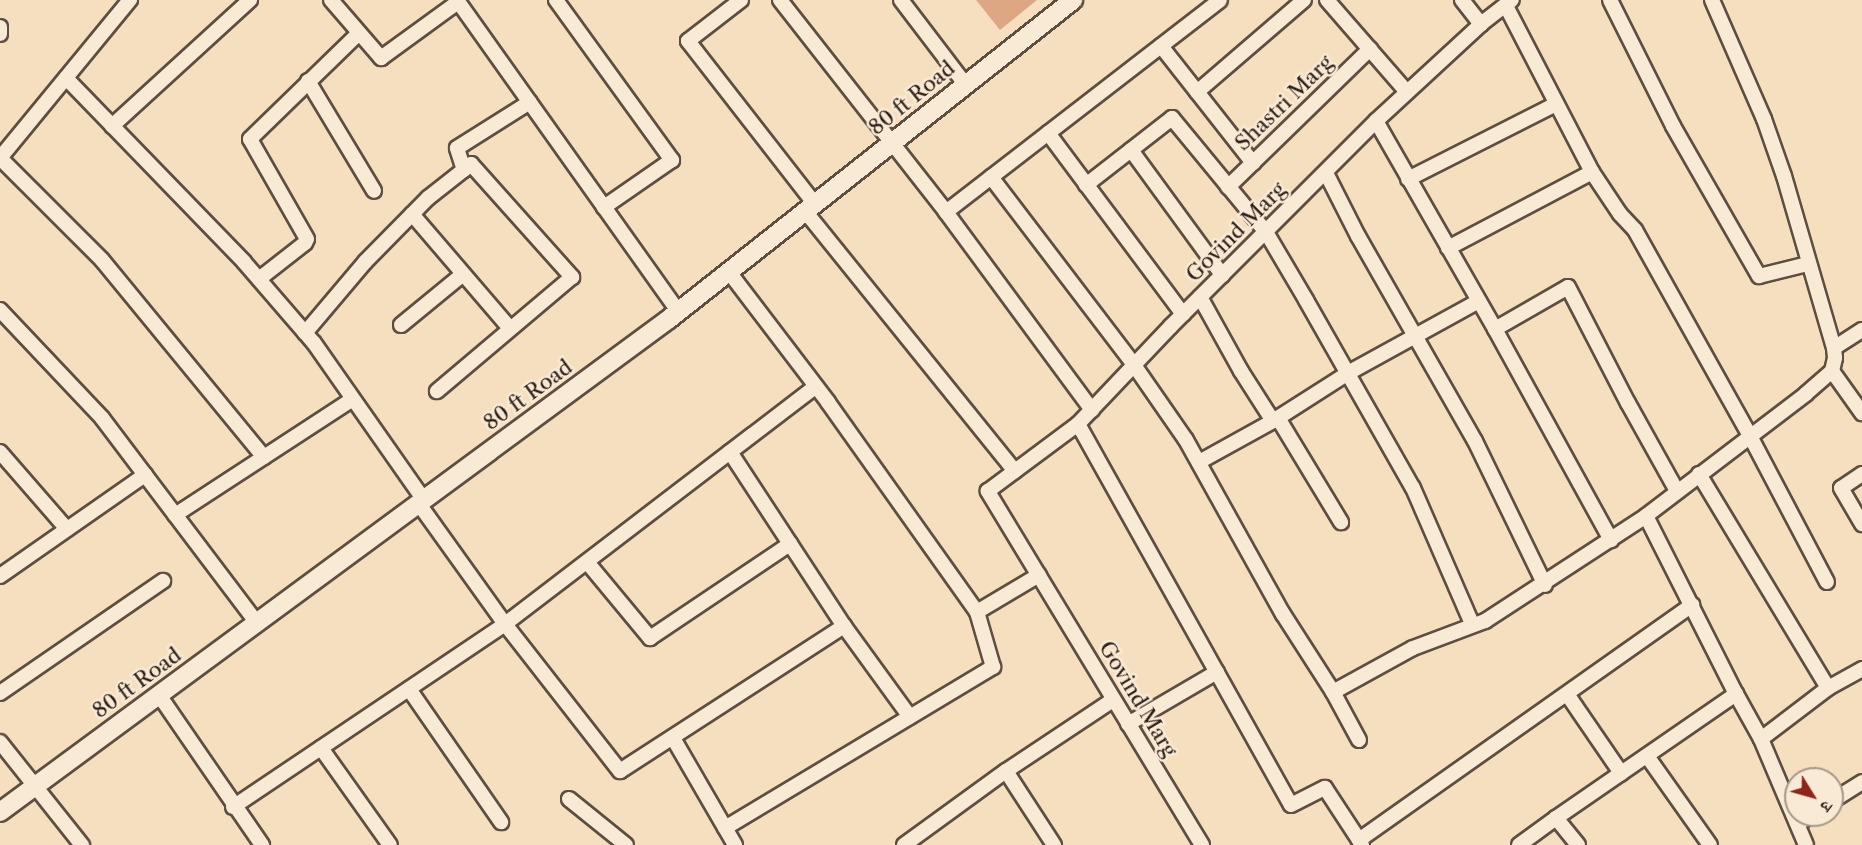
<!DOCTYPE html>
<meta charset="utf-8">
<style>
body{margin:0}
#map{position:relative;width:1862px;height:845px;overflow:hidden;background:#f6dfbf;font-family:"Libre Caslon Text","Noto Serif Devanagari",serif}
div>[style]{position:absolute}
[style*='--x']{left:calc(var(--x)*1px);top:calc(var(--y)*1px);width:calc(var(--w)*1px);rotate:calc(var(--a)*1deg)}
.building>*{inset:0;background:#dda783}
.roads{filter:drop-shadow(2px 0 #5e4e40) drop-shadow(-2px 0 #5e4e40) drop-shadow(0 2px #5e4e40) drop-shadow(0 -2px #5e4e40)}
.minor>*{height:14px;margin:-7px;padding:0 7px;transform-origin:7px;border-radius:7px;background:#f9ead5}
.tertiary>*{height:18px;margin:-9px;padding:0 9px;transform-origin:9px;border-radius:9px;background:#f9ead5}
span{translate:-50% -50%;white-space:nowrap;text-align:center;line-height:1.15;-webkit-text-stroke:5px #f9ead5;paint-order:stroke}
.street-label{font-size:21px;color:#2b1d15}
.north{position:absolute;left:1784px;top:767px;width:60px;height:60px;box-sizing:border-box;background:#f9ead5;border:2px solid #a79888;border-radius:50%;rotate:127deg;font-size:16px;font-weight:700;line-height:24px;text-align:center;color:#2b1d15}
.north::after{content:'';display:block;margin:auto;width:21px;height:27px;background:#8f2418;clip-path:polygon(50% 0,100% 100%,50% 72%,0 100%)}
</style>
<div id="map">
<div class="building">
<i style="clip-path:polygon(976px 0,1037px 0,1000px 30px)"></i>
</div>
<div class="roads">
<div class="minor">
<i style="--x:331;--y:0;--w:77;--a:49.2"></i>
<i style="--x:381;--y:58;--w:95;--a:-36"></i>
<i style="--x:457;--y:0;--w:383;--a:54.6"></i>
<i style="--x:556;--y:0;--w:198;--a:54.1"></i>
<i style="--x:672;--y:160;--w:83;--a:145.3"></i>
<i style="--x:741;--y:0;--w:67;--a:142.3"></i>
<i style="--x:688;--y:41;--w:207;--a:52.1"></i>
<i style="--x:780;--y:0;--w:269;--a:51.9"></i>
<i style="--x:946;--y:212;--w:246;--a:53.6"></i>
<i style="--x:901;--y:0;--w:106;--a:52.7"></i>
<i style="--x:1327;--y:0;--w:122;--a:49"></i>
<i style="--x:1462;--y:0;--w:31;--a:52"></i>
<i style="--x:1610;--y:0;--w:141;--a:63.4"></i>
<i style="--x:1673;--y:126;--w:173;--a:60.2"></i>
<i style="--x:1759;--y:276;--w:50;--a:-13.8"></i>
<i style="--x:1712;--y:0;--w:130;--a:66.4"></i>
<i style="--x:1764;--y:119;--w:60;--a:70.7"></i>
<i style="--x:1784;--y:176;--w:179;--a:73.8"></i>
<i style="--x:1834;--y:348;--w:10;--a:84"></i>
<i style="--x:1835;--y:358;--w:13;--a:103"></i>
<i style="--x:1832;--y:371;--w:35;--a:139"></i>
<i style="--x:1806;--y:394;--w:201;--a:142.7"></i>
<i style="--x:1646;--y:516;--w:199;--a:63.2"></i>
<i style="--x:1736;--y:694;--w:51;--a:60.9"></i>
<i style="--x:1761;--y:739;--w:115;--a:67"></i>
<i style="--x:1506;--y:6;--w:187;--a:62.6"></i>
<i style="--x:1592;--y:172;--w:50;--a:56.3"></i>
<i style="--x:1620;--y:214;--w:22;--a:47"></i>
<i style="--x:1635;--y:230;--w:236;--a:60.8"></i>
<i style="--x:1750;--y:436;--w:165;--a:62.2"></i>
<i style="--x:0;--y:27;--w:7;--a:90"></i>
<i style="--x:1161;--y:46;--w:149;--a:51.8"></i>
<i style="--x:66;--y:78;--w:256;--a:45.9"></i>
<i style="--x:244;--y:262;--w:107;--a:49.2"></i>
<i style="--x:314;--y:343;--w:192;--a:55"></i>
<i style="--x:308;--y:81;--w:128;--a:59"></i>
<i style="--x:1197;--y:92;--w:141;--a:-40.7"></i>
<i style="--x:1376;--y:121;--w:240;--a:60.2"></i>
<i style="--x:1495;--y:329;--w:241;--a:61.2"></i>
<i style="--x:112;--y:126;--w:187;--a:-42.4"></i>
<i style="--x:1048;--y:133;--w:226;--a:53.3"></i>
<i style="--x:1131;--y:150;--w:155;--a:53.9"></i>
<i style="--x:0;--y:158;--w:144;--a:45"></i>
<i style="--x:102;--y:260;--w:255;--a:50.6"></i>
<i style="--x:0;--y:158;--w:205;--a:-50.6"></i>
<i style="--x:464;--y:170;--w:23;--a:-108"></i>
<i style="--x:457;--y:148;--w:86;--a:-32.2"></i>
<i style="--x:1326;--y:173;--w:71;--a:63.1"></i>
<i style="--x:1358;--y:236;--w:236;--a:60.3"></i>
<i style="--x:1475;--y:441;--w:160;--a:64.1"></i>
<i style="--x:991;--y:177;--w:236;--a:52.7"></i>
<i style="--x:1134;--y:365;--w:91;--a:55.3"></i>
<i style="--x:1186;--y:440;--w:199;--a:60.9"></i>
<i style="--x:1283;--y:614;--w:93;--a:57.3"></i>
<i style="--x:1408;--y:179;--w:166;--a:-26.9"></i>
<i style="--x:1086;--y:185;--w:109;--a:-37.9"></i>
<i style="--x:1172;--y:118;--w:148;--a:50.5"></i>
<i style="--x:1266;--y:232;--w:79;--a:59.5"></i>
<i style="--x:1306;--y:300;--w:216;--a:60.4"></i>
<i style="--x:1413;--y:488;--w:148;--a:66.5"></i>
<i style="--x:1228;--y:187;--w:198;--a:-44.2"></i>
<i style="--x:805;--y:211;--w:334;--a:51.1"></i>
<i style="--x:946;--y:212;--w:346;--a:-37.7"></i>
<i style="--x:412;--y:214;--w:149;--a:49.4"></i>
<i style="--x:1448;--y:248;--w:163;--a:-27.8"></i>
<i style="--x:259;--y:279;--w:58;--a:-38"></i>
<i style="--x:305;--y:243;--w:4;--a:-63"></i>
<i style="--x:307;--y:239;--w:115;--a:-119.7"></i>
<i style="--x:250;--y:139;--w:152;--a:-44.2"></i>
<i style="--x:1200;--y:297;--w:85;--a:61"></i>
<i style="--x:1241;--y:371;--w:59;--a:57.4"></i>
<i style="--x:1273;--y:421;--w:89;--a:-32.6"></i>
<i style="--x:1348;--y:373;--w:149;--a:-28.8"></i>
<i style="--x:0;--y:310;--w:149;--a:46.6"></i>
<i style="--x:102;--y:418;--w:257;--a:52.9"></i>
<i style="--x:401;--y:325;--w:80;--a:-39.4"></i>
<i style="--x:1495;--y:329;--w:84;--a:-29.9"></i>
<i style="--x:1568;--y:287;--w:131;--a:62.7"></i>
<i style="--x:1628;--y:403;--w:101;--a:60.9"></i>
<i style="--x:305;--y:333;--w:93;--a:-49.8"></i>
<i style="--x:365;--y:262;--w:90;--a:-45.5"></i>
<i style="--x:428;--y:198;--w:55;--a:-38.3"></i>
<i style="--x:471;--y:164;--w:152;--a:48.2"></i>
<i style="--x:572;--y:277;--w:177;--a:139.8"></i>
<i style="--x:1834;--y:348;--w:33;--a:-33"></i>
<i style="--x:1832;--y:371;--w:52;--a:54.5"></i>
<i style="--x:1278;--y:418;--w:122;--a:58.8"></i>
<i style="--x:1078;--y:424;--w:436;--a:60.8"></i>
<i style="--x:1291;--y:805;--w:38;--a:-27"></i>
<i style="--x:1325;--y:788;--w:62;--a:56.8"></i>
<i style="--x:0;--y:452;--w:102;--a:49"></i>
<i style="--x:730;--y:452;--w:208;--a:56.8"></i>
<i style="--x:844;--y:626;--w:112;--a:54"></i>
<i style="--x:1199;--y:462;--w:85;--a:-29"></i>
<i style="--x:1699;--y:474;--w:250;--a:58.9"></i>
<i style="--x:1862;--y:474;--w:25;--a:146"></i>
<i style="--x:1841;--y:488;--w:42;--a:59.7"></i>
<i style="--x:419;--y:504;--w:148;--a:54.4"></i>
<i style="--x:505;--y:624;--w:187;--a:52"></i>
<i style="--x:620;--y:771;--w:267;--a:-32.9"></i>
<i style="--x:175;--y:515;--w:212;--a:-33.1"></i>
<i style="--x:587;--y:562;--w:99;--a:50.3"></i>
<i style="--x:650;--y:638;--w:169;--a:-33.9"></i>
<i style="--x:0;--y:576;--w:177;--a:-34.9"></i>
<i style="--x:977;--y:612;--w:72;--a:-30.8"></i>
<i style="--x:409;--y:689;--w:162;--a:55.3"></i>
<i style="--x:0;--y:693;--w:198;--a:-34.5"></i>
<i style="--x:1567;--y:694;--w:96;--a:55.6"></i>
<i style="--x:159;--y:695;--w:182;--a:55.5"></i>
<i style="--x:1128;--y:724;--w:103;--a:-30.3"></i>
<i style="--x:673;--y:738;--w:124;--a:59.9"></i>
<i style="--x:1761;--y:739;--w:84;--a:-37.3"></i>
<i style="--x:1828;--y:688;--w:39;--a:-29"></i>
<i style="--x:1359;--y:740;--w:55;--a:-118.4"></i>
<i style="--x:1333;--y:692;--w:91;--a:-28.8"></i>
<i style="--x:1413;--y:648;--w:77;--a:-20.6"></i>
<i style="--x:1485;--y:621;--w:192;--a:-33.1"></i>
<i style="--x:0;--y:742;--w:132;--a:51.5"></i>
<i style="--x:321;--y:748;--w:119;--a:54.6"></i>
<i style="--x:1647;--y:756;--w:109;--a:54.7"></i>
<i style="--x:569;--y:799;--w:73;--a:38.9"></i>
<i style="--x:1832;--y:801;--w:36;--a:-32"></i>
<i style="--x:233;--y:807;--w:328;--a:-33.9"></i>
<i style="--x:505;--y:624;--w:390;--a:-37.4"></i>
<i style="--x:1799;--y:823;--w:14;--a:-34"></i>
<i style="--x:725;--y:828;--w:313;--a:-31"></i>
<i style="--x:993;--y:667;--w:57;--a:-106.2"></i>
<i style="--x:977;--y:612;--w:257;--a:-125.4"></i>
<i style="--x:828;--y:402;--w:163;--a:-127.3"></i>
<i style="--x:904;--y:845;--w:126;--a:-36"></i>
<i style="--x:1054;--y:845;--w:88;--a:-123"></i>
<i style="--x:1006;--y:771;--w:128;--a:-33.6"></i>
<i style="--x:1202;--y:845;--w:414;--a:-121.2"></i>
<i style="--x:988;--y:491;--w:112;--a:-36.7"></i>
<i style="--x:1078;--y:424;--w:135;--a:-46.5"></i>
<i style="--x:1171;--y:326;--w:290;--a:-45"></i>
<i style="--x:1376;--y:121;--w:143;--a:-42.7"></i>
<i style="--x:1481;--y:24;--w:39;--a:-38"></i>
<i style="--x:1362;--y:845;--w:6;--a:-121"></i>
<i style="--x:1359;--y:840;--w:408;--a:-35.2"></i>
<i style="--x:1519;--y:845;--w:46;--a:-36.1"></i>
<i style="--x:1578;--y:845;--w:35;--a:-129"></i>
<i style="--x:1556;--y:818;--w:219;--a:-34.6"></i>
</div>
<div class="tertiary">
<i style="--x:0;--y:812;--w:831;--a:-36.39"></i>
<i style="--x:669;--y:319;--w:515;--a:-38.29"></i>
</div>
</div>
<div class="street-label">
<span style="left:912px;top:98px;rotate:-39deg">80 ft Road</span>
<span style="left:1284px;top:103px;rotate:-44deg">Shastri Marg</span>
<span style="left:1236px;top:232px;rotate:-45deg">Govind Marg</span>
<span style="left:528px;top:395px;rotate:-36deg">80 ft Road</span>
<span style="left:137px;top:683px;rotate:-36deg">80 ft Road</span>
<span style="left:1138px;top:699px;rotate:59deg">Govind Marg</span>
</div>
<div class="north">उ</div>
</div>
